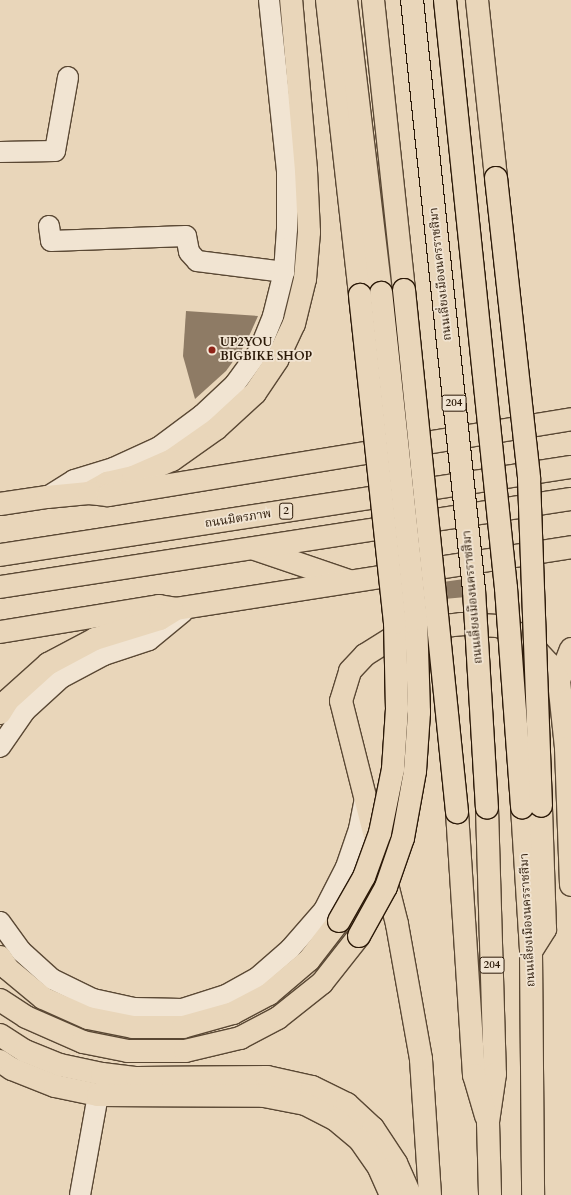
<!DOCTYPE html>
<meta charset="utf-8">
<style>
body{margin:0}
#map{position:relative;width:571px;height:1195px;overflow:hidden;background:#e9d6ba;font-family:Cardo,"Noto Serif Thai",serif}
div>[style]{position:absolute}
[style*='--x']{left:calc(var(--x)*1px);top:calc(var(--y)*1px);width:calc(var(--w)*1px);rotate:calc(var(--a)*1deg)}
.building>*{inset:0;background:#8e7b65}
.roads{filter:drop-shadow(1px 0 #5a4834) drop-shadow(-1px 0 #5a4834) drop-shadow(0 1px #5a4834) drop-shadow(0 -1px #5a4834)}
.minor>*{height:20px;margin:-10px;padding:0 10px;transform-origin:10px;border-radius:10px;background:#f1e4d2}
.highway>*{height:22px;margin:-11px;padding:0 11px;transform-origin:11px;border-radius:11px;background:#e9d6ba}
.bridges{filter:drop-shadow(1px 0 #2b1908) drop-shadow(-1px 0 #2b1908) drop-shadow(0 1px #2b1908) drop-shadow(0 -1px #2b1908)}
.highway-bridge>*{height:22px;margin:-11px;padding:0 11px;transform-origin:11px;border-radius:11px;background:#e9d6ba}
.dots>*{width:11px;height:11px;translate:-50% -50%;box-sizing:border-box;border:2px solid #f1e4d2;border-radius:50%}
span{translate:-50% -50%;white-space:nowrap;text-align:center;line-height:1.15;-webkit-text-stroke:3.5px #f1e4d2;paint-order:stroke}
.shield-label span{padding:1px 3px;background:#f1e4d2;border:1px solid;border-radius:3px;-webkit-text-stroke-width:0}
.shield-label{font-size:11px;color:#2b1908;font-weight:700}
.street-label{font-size:12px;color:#2b1908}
.poi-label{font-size:12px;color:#2b1908;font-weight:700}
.left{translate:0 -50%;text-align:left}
</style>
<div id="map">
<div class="building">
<i style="clip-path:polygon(186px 311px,258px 316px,245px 345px,226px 371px,195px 399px,183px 356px)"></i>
<i style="clip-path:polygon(464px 579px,466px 597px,444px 599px,443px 582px)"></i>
</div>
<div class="roads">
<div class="minor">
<i style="--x:0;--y:152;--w:55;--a:-1"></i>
<i style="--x:55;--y:151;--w:75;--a:-80"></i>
<i style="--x:49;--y:226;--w:15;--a:82"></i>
<i style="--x:51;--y:241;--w:135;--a:-2.1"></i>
<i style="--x:186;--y:236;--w:16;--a:79"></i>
<i style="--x:189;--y:252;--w:12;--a:48"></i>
<i style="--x:197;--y:261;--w:88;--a:7.2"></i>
<i style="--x:47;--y:497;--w:32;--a:-32"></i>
<i style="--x:74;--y:480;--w:41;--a:-17.1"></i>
<i style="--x:113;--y:468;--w:51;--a:-24.5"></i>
<i style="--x:159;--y:447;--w:54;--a:-36.7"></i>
<i style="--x:202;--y:415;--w:45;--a:-43.2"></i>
<i style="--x:235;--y:384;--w:41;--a:-54"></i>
<i style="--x:259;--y:351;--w:38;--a:-68"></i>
<i style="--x:273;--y:316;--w:45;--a:-76"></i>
<i style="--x:284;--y:272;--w:43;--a:-86"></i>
<i style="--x:287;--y:229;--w:58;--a:-90"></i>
<i style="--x:287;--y:171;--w:172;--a:-96"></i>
<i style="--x:0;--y:747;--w:44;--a:-55.2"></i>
<i style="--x:25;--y:711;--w:49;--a:-42.5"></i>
<i style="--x:61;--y:678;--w:49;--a:-28.1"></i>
<i style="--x:104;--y:655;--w:47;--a:-18.4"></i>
<i style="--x:149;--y:640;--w:44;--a:-39.5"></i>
<i style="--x:0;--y:922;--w:36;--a:54"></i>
<i style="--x:21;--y:951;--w:42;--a:42.1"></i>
<i style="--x:52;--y:979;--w:46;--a:26"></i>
<i style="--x:93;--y:999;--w:42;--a:12.4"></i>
<i style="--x:134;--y:1008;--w:48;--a:1.2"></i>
<i style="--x:182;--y:1009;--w:46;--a:-17.7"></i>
<i style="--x:226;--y:995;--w:37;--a:-29"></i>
<i style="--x:258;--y:977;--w:43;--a:-41.2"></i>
<i style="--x:290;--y:949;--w:52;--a:-48.9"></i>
<i style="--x:324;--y:910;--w:48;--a:-62.9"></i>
<i style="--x:346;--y:867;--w:40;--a:-71.1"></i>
<i style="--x:359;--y:829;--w:32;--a:-79"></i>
<i style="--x:80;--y:1195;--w:102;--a:-79.8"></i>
</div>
<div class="highway">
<i style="--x:327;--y:0;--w:297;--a:83.6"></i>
<i style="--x:346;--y:0;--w:295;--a:83.2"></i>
<i style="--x:373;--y:0;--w:292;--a:83.9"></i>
<i style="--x:477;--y:0;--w:179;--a:83.9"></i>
<i style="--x:89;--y:493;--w:21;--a:-29"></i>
<i style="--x:107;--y:483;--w:27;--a:-13"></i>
<i style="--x:133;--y:477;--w:43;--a:-23.6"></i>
<i style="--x:172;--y:460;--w:54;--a:-35.2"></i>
<i style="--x:216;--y:429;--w:53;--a:-42.7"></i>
<i style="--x:255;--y:393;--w:40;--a:-56"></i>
<i style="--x:277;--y:360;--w:40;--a:-65"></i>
<i style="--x:294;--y:324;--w:46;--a:-76.3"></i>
<i style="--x:305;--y:279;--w:47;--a:-85.1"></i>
<i style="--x:309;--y:232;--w:62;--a:-92.8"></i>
<i style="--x:306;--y:170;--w:171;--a:-95"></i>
<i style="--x:0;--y:504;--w:48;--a:-8.5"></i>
<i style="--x:47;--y:497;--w:42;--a:-5.4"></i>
<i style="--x:89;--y:493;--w:19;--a:6"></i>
<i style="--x:108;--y:495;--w:469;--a:-9.3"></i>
<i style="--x:255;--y:549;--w:99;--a:18.8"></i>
<i style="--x:0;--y:555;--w:578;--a:-8.76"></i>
<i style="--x:0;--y:587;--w:578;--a:-8.76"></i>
<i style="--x:0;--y:632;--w:161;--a:-9.3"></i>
<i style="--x:159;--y:606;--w:17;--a:10"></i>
<i style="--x:176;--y:609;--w:400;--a:-8.9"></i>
<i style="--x:571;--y:649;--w:34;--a:111"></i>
<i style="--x:559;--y:681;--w:67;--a:84"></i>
<i style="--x:566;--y:748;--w:137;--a:87.9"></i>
<i style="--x:0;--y:713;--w:15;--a:-58"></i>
<i style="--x:8;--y:700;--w:54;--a:-42"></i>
<i style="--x:48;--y:664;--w:53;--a:-28"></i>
<i style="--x:95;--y:639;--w:68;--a:-17.1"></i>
<i style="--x:160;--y:619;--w:15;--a:-32"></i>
<i style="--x:522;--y:807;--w:145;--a:86.4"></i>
<i style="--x:531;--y:952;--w:243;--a:89.5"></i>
<i style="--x:487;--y:808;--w:266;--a:88.3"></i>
<i style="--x:495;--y:1074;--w:49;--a:98.3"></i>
<i style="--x:488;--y:1122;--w:73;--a:88.4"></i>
<i style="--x:457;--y:812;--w:264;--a:86.3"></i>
<i style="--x:474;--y:1075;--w:43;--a:73.7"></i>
<i style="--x:532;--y:950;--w:25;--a:-58"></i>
<i style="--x:545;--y:929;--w:123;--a:-91.9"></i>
<i style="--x:0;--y:957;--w:14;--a:56"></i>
<i style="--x:8;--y:969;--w:45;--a:39.6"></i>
<i style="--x:43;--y:998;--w:49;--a:24"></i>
<i style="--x:88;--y:1018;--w:46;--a:11.3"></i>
<i style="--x:133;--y:1027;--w:50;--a:0"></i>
<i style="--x:183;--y:1027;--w:52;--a:-15.6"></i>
<i style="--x:233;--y:1013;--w:41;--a:-27.8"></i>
<i style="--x:269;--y:994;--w:52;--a:-40.4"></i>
<i style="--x:309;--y:960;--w:49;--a:-52.4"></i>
<i style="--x:0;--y:1000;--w:31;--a:33"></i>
<i style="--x:26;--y:1017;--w:62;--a:23.7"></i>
<i style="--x:83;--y:1042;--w:46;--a:11.3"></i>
<i style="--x:128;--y:1051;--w:57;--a:0"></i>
<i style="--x:185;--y:1051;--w:57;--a:-13.3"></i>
<i style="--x:240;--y:1038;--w:43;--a:-27.8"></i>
<i style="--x:278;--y:1018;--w:56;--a:-38.5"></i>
<i style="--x:322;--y:983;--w:60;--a:-51.8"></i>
<i style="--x:0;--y:1035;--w:30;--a:33"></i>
<i style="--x:25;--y:1051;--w:38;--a:22"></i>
<i style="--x:60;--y:1065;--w:43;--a:12.1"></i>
<i style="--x:102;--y:1074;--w:35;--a:7"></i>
<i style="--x:137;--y:1078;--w:130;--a:-0.4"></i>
<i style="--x:267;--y:1077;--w:46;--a:12.5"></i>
<i style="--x:312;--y:1087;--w:39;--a:26"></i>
<i style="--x:347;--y:1104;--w:35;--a:43"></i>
<i style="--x:373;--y:1128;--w:42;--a:56.7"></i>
<i style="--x:396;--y:1163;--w:35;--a:66"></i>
<i style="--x:0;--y:1061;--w:14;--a:34"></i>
<i style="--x:12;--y:1069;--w:46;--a:21.6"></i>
<i style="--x:55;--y:1086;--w:44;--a:11.8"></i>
<i style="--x:98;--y:1095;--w:166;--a:0.3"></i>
<i style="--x:264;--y:1096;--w:42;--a:11"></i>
<i style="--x:305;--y:1104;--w:35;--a:27"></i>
<i style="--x:336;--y:1120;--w:30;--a:40"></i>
<i style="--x:359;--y:1139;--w:35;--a:55"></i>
<i style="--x:379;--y:1168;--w:30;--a:66"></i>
<i style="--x:430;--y:1195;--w:136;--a:-93.8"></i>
<i style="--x:421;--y:1059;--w:137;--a:-100.1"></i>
<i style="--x:397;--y:924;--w:230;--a:-104.1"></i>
<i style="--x:341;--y:701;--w:31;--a:-73"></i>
<i style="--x:350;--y:671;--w:22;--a:-47"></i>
<i style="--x:365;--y:655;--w:32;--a:-32"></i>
<i style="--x:392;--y:638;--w:34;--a:-17"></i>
<i style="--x:425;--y:628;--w:36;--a:-6"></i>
<i style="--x:461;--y:624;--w:37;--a:3"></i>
<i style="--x:498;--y:626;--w:26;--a:21"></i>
<i style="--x:522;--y:635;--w:40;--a:47"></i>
<i style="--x:549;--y:664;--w:20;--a:60"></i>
</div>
</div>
<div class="bridges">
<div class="highway-bridge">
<i style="--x:412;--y:0;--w:593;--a:84"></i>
<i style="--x:474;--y:590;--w:218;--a:86.6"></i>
<i style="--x:445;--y:0;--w:591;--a:84.08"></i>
<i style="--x:506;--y:588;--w:220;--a:85.8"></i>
<i style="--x:496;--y:178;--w:303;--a:83.7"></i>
<i style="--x:529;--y:479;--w:327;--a:87.9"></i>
<i style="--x:404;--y:290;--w:525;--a:84.2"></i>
<i style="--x:339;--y:921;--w:51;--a:-60.4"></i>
<i style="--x:364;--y:877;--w:47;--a:-70"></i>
<i style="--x:380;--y:833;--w:65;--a:-78.5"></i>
<i style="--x:393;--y:769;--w:60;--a:-86.2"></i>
<i style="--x:397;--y:709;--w:86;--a:-91.3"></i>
<i style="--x:395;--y:623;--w:330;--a:-96.1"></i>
<i style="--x:359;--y:936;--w:56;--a:-61.1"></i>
<i style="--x:386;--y:887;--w:52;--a:-70.9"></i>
<i style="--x:403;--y:838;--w:68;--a:-79.8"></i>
<i style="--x:415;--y:771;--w:59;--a:-86.1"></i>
<i style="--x:419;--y:712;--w:93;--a:-91.8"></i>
<i style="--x:416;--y:619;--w:328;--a:-96.1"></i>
</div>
</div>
<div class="dots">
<i style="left:212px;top:350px;background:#8f2418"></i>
</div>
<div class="shield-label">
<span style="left:454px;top:403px">204</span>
<span style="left:286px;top:511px">2</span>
<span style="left:492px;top:965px">204</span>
</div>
<div class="street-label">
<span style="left:441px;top:274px;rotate:-96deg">ถนนเลี่ยงเมืองนครราชสีมา</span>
<span style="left:238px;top:519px;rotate:-9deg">ถนนมิตรภาพ</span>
<span style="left:473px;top:597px;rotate:-95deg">ถนนเลี่ยงเมืองนครราชสีมา</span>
<span style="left:528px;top:920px;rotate:-93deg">ถนนเลี่ยงเมืองนครราชสีมา</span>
</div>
<div class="poi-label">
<span class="left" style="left:220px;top:350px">UP2YOU<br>BIGBIKE SHOP</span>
</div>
</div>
